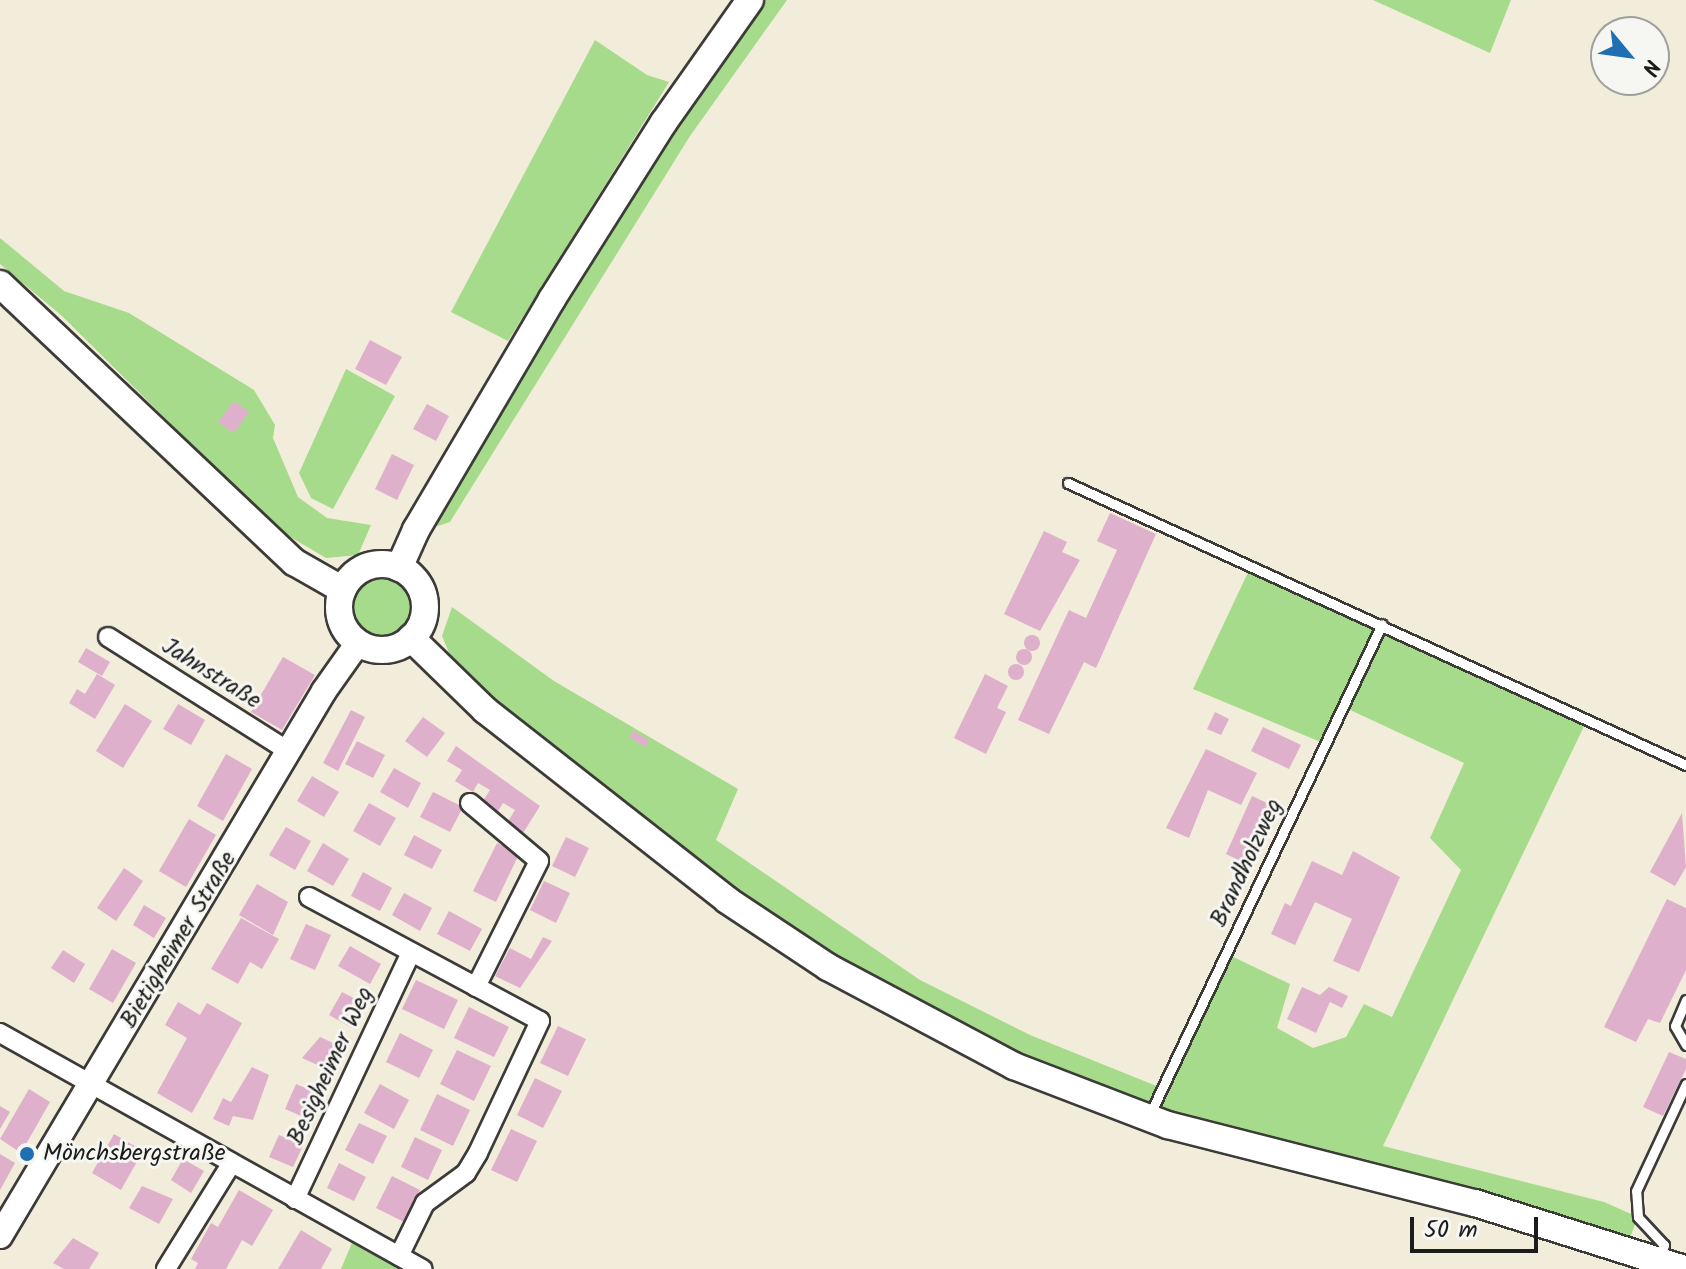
<!DOCTYPE html>
<meta charset="utf-8">
<style>
body{margin:0}
#map{position:relative;width:1686px;height:1269px;overflow:hidden;background:#f2ecda;font-family:Kalam,sans-serif}
div>[style]{position:absolute}
[style*='--x']{left:calc(var(--x)*1px);top:calc(var(--y)*1px);width:calc(var(--w)*1px);rotate:calc(var(--a)*1deg)}
.green>*{inset:0;background:#a6db8b}
.round{border-radius:50%}
.building>*{inset:0;background:#dfb0cb}
.roads{filter:drop-shadow(2px 0 #3c3b38) drop-shadow(-2px 0 #3c3b38) drop-shadow(0 2px #3c3b38) drop-shadow(0 -2px #3c3b38)}
.service>*{height:9px;margin:-4.5px;padding:0 4.5px;transform-origin:4.5px;border-radius:4.5px;background:#fff}
.minor>*{height:18px;margin:-9px;padding:0 9px;transform-origin:9px;border-radius:9px;background:#fff}
.tertiary>*{height:24px;margin:-12px;padding:0 12px;transform-origin:12px;border-radius:12px;background:#fff}
.secondary>*{height:26px;margin:-13px;padding:0 13px;transform-origin:13px;border-radius:13px;background:#fff}
.secondary>.ring{margin:-13px;padding:0;box-sizing:content-box;background:none;border:26px solid #fff;border-radius:50%}
.dots>*{width:22px;height:22px;translate:-50% -50%;box-sizing:border-box;border:4px solid #f6f6f2;border-radius:50%}
span{translate:-50% -50%;white-space:nowrap;text-align:center;line-height:1.15;-webkit-text-stroke:6px #f6f6f2;paint-order:stroke}
.street-label{font-size:24px;color:#1c1c1c}
.poi-label{font-size:24px;color:#1c1c1c}
.left{translate:0 -50%;text-align:left}
.north{position:absolute;left:1590px;top:16px;width:80px;height:80px;box-sizing:border-box;background:#f6f6f2;border:2px solid #9f9f9c;border-radius:50%;rotate:119deg;font-size:22px;font-weight:700;line-height:32px;text-align:center;color:#1c1c1c}
.north::after{content:'';display:block;margin:auto;width:28px;height:36px;background:#1f6fb2;clip-path:polygon(50% 0,100% 100%,50% 72%,0 100%)}
.scale{position:absolute;left:1410px;top:1217px;width:128px;height:36px;box-sizing:border-box;border:4px solid #1c1c1c;border-top:0;padding-left:10px;font-size:24px;line-height:28px;white-space:nowrap;color:#1c1c1c;-webkit-text-stroke:6px #f6f6f2;paint-order:stroke}
</style>
<div id="map">
<div class="green">
<i style="clip-path:polygon(760px 0,787px 0,690px 136px,450px 522px,438px 526px,433px 521px,569px 287px)"></i>
<i style="clip-path:polygon(1373px 0,1511px 0,1490px 53px)"></i>
<i style="clip-path:polygon(595px 40px,647px 75px,669px 82px,508px 341px,451px 312px)"></i>
<i style="clip-path:polygon(0 238px,64px 291px,129px 313px,254px 390px,275px 425px,273px 438px,298px 497px,327px 518px,371px 525px,358px 555px,326px 558px,277px 529px,62px 316px,0 264px)"></i>
<i style="clip-path:polygon(346px 369px,395px 396px,333px 509px,311px 498px,299px 473px)"></i>
<i style="clip-path:polygon(1251px 566px,1586px 722px,1383px 1146px,1604px 1202px,1638px 1217px,1629px 1240px,1154px 1111px,1007px 1053px,835px 959px,753px 906px,479px 690px,452px 660px,442px 636px,452px 607px,554px 681px,738px 789px,716px 840px,920px 980px,1030px 1035px,1164px 1089px,1229px 955px,1290px 984px,1277px 1028px,1313px 1048px,1346px 1037px,1364px 1004px,1392px 1017px,1461px 870px,1430px 838px,1464px 763px,1346px 708px,1328px 745px,1193px 689px)"></i>
<i class="round" style="left:350px;top:573px;width:66px;height:66px"></i>
<i style="clip-path:polygon(354px 1238px,413px 1269px,341px 1269px)"></i>
</div>
<div class="building">
<i style="clip-path:polygon(370px 340px,402px 357px,386px 385px,355px 369px)"></i>
<i style="clip-path:polygon(234px 401px,249px 412px,234px 433px,218px 422px)"></i>
<i style="clip-path:polygon(427px 404px,449px 416px,436px 441px,413px 429px)"></i>
<i style="clip-path:polygon(392px 454px,414px 465px,397px 500px,375px 489px)"></i>
<i style="clip-path:polygon(1110px 513px,1156px 534px,1096px 668px,1084px 662px,1049px 734px,1018px 720px,1069px 610px,1086px 618px,1117px 550px,1097px 541px)"></i>
<i style="clip-path:polygon(1044px 531px,1067px 542px,1062px 552px,1080px 560px,1040px 631px,1004px 614px)"></i>
<i class="round" style="left:1024px;top:635px;width:16px;height:16px"></i>
<i style="clip-path:polygon(86px 648px,110px 662px,102px 676px,78px 662px)"></i>
<i class="round" style="left:1016px;top:649px;width:16px;height:16px"></i>
<i style="clip-path:polygon(283px 657px,315px 675px,282px 730px,251px 712px)"></i>
<i class="round" style="left:1008px;top:664px;width:16px;height:16px"></i>
<i style="clip-path:polygon(97px 674px,115px 685px,95px 719px,69px 703px,77px 689px,85px 694px)"></i>
<i style="clip-path:polygon(985px 674px,1008px 686px,997px 708px,1006px 712px,986px 754px,954px 738px)"></i>
<i style="clip-path:polygon(125px 704px,152px 721px,123px 768px,96px 751px)"></i>
<i style="clip-path:polygon(178px 704px,205px 720px,191px 745px,163px 729px)"></i>
<i style="clip-path:polygon(351px 710px,365px 717px,338px 771px,323px 763px)"></i>
<i style="clip-path:polygon(1215px 712px,1229px 719px,1221px 735px,1207px 729px)"></i>
<i style="clip-path:polygon(423px 717px,445px 733px,427px 757px,405px 741px)"></i>
<i style="clip-path:polygon(1263px 727px,1301px 745px,1289px 769px,1251px 751px)"></i>
<i style="clip-path:polygon(633px 731px,649px 740px,645px 747px,629px 737px)"></i>
<i style="clip-path:polygon(357px 741px,385px 755px,373px 778px,345px 764px)"></i>
<i style="clip-path:polygon(456px 746px,540px 806px,523px 833px,507px 823px,515px 810px,503px 803px,497px 813px,481px 804px,490px 790px,478px 783px,473px 792px,455px 781px,462px 770px,447px 761px)"></i>
<i style="clip-path:polygon(1206px 749px,1257px 773px,1241px 805px,1208px 790px,1189px 838px,1166px 828px)"></i>
<i style="clip-path:polygon(226px 754px,252px 769px,223px 821px,197px 806px)"></i>
<i style="clip-path:polygon(394px 768px,421px 783px,408px 808px,380px 792px)"></i>
<i style="clip-path:polygon(312px 776px,339px 792px,324px 817px,297px 801px)"></i>
<i style="clip-path:polygon(433px 792px,463px 807px,450px 832px,420px 817px)"></i>
<i style="clip-path:polygon(1252px 796px,1278px 808px,1251px 866px,1226px 854px)"></i>
<i style="clip-path:polygon(369px 803px,396px 818px,380px 846px,353px 831px)"></i>
<i style="clip-path:polygon(1682px 813px,1686px 867px,1675px 886px,1650px 872px)"></i>
<i style="clip-path:polygon(189px 819px,216px 835px,186px 887px,159px 871px)"></i>
<i style="clip-path:polygon(286px 827px,311px 841px,295px 870px,269px 855px)"></i>
<i style="clip-path:polygon(414px 835px,442px 850px,432px 869px,404px 855px)"></i>
<i style="clip-path:polygon(566px 837px,589px 848px,575px 877px,552px 866px)"></i>
<i style="clip-path:polygon(323px 843px,349px 859px,333px 886px,307px 871px)"></i>
<i style="clip-path:polygon(497px 843px,519px 854px,496px 902px,473px 891px)"></i>
<i style="clip-path:polygon(1353px 851px,1400px 877px,1359px 972px,1333px 961px,1352px 919px,1315px 902px,1295px 945px,1271px 934px,1285px 903px,1291px 906px,1312px 861px,1342px 875px)"></i>
<i style="clip-path:polygon(124px 868px,143px 881px,116px 921px,97px 908px)"></i>
<i style="clip-path:polygon(363px 872px,392px 888px,380px 911px,351px 896px)"></i>
<i style="clip-path:polygon(544px 881px,570px 893px,556px 923px,530px 910px)"></i>
<i style="clip-path:polygon(257px 884px,288px 902px,273px 935px,239px 915px)"></i>
<i style="clip-path:polygon(404px 893px,432px 908px,420px 931px,392px 915px)"></i>
<i style="clip-path:polygon(1667px 899px,1686px 908px,1686px 970px,1660px 1023px,1648px 1019px,1636px 1042px,1604px 1027px)"></i>
<i style="clip-path:polygon(144px 905px,166px 918px,154px 938px,133px 925px)"></i>
<i style="clip-path:polygon(449px 911px,482px 929px,470px 951px,437px 934px)"></i>
<i style="clip-path:polygon(241px 918px,279px 939px,262px 969px,250px 962px,238px 984px,211px 969px)"></i>
<i style="clip-path:polygon(306px 924px,331px 935px,315px 970px,290px 959px)"></i>
<i style="clip-path:polygon(543px 937px,552px 941px,520px 988px,495px 976px,510px 948px,531px 959px)"></i>
<i style="clip-path:polygon(350px 946px,381px 964px,370px 984px,338px 966px)"></i>
<i style="clip-path:polygon(112px 949px,136px 963px,113px 1003px,89px 989px)"></i>
<i style="clip-path:polygon(63px 950px,85px 964px,74px 983px,51px 968px)"></i>
<i style="clip-path:polygon(416px 980px,458px 1000px,444px 1029px,402px 1009px)"></i>
<i style="clip-path:polygon(1302px 987px,1320px 995px,1329px 987px,1348px 996px,1342px 1008px,1330px 1002px,1316px 1033px,1287px 1019px)"></i>
<i style="clip-path:polygon(342px 992px,365px 1004px,352px 1028px,329px 1015px)"></i>
<i style="clip-path:polygon(178px 1002px,200px 1015px,207px 1003px,242px 1023px,192px 1113px,157px 1093px,187px 1038px,165px 1025px)"></i>
<i style="clip-path:polygon(469px 1007px,509px 1027px,494px 1057px,454px 1038px)"></i>
<i style="clip-path:polygon(558px 1026px,586px 1039px,568px 1076px,540px 1063px)"></i>
<i style="clip-path:polygon(400px 1033px,433px 1050px,419px 1078px,386px 1062px)"></i>
<i style="clip-path:polygon(320px 1037px,344px 1048px,333px 1072px,302px 1058px)"></i>
<i style="clip-path:polygon(457px 1050px,491px 1066px,474px 1101px,440px 1084px)"></i>
<i style="clip-path:polygon(1669px 1052px,1686px 1059px,1686px 1069px,1663px 1116px,1643px 1107px)"></i>
<i style="clip-path:polygon(252px 1067px,269px 1075px,253px 1120px,233px 1116px,229px 1126px,213px 1119px,223px 1098px,231px 1102px)"></i>
<i style="clip-path:polygon(535px 1078px,562px 1091px,543px 1128px,517px 1115px)"></i>
<i style="clip-path:polygon(296px 1084px,324px 1096px,313px 1121px,285px 1109px)"></i>
<i style="clip-path:polygon(380px 1084px,409px 1100px,394px 1129px,364px 1113px)"></i>
<i style="clip-path:polygon(29px 1089px,50px 1102px,21px 1153px,0 1139px)"></i>
<i style="clip-path:polygon(437px 1094px,470px 1110px,453px 1146px,420px 1130px)"></i>
<i style="clip-path:polygon(0 1106px,10px 1112px,0 1129px)"></i>
<i style="clip-path:polygon(359px 1123px,387px 1136px,373px 1164px,345px 1150px)"></i>
<i style="clip-path:polygon(511px 1129px,537px 1141px,517px 1182px,491px 1170px)"></i>
<i style="clip-path:polygon(114px 1134px,143px 1151px,121px 1190px,92px 1173px)"></i>
<i style="clip-path:polygon(279px 1135px,303px 1146px,293px 1167px,269px 1157px)"></i>
<i style="clip-path:polygon(415px 1137px,442px 1150px,428px 1180px,401px 1167px)"></i>
<i style="clip-path:polygon(0 1154px,15px 1163px,0 1190px)"></i>
<i style="clip-path:polygon(183px 1159px,204px 1171px,191px 1193px,171px 1180px)"></i>
<i style="clip-path:polygon(339px 1163px,366px 1177px,354px 1201px,327px 1188px)"></i>
<i style="clip-path:polygon(392px 1176px,420px 1190px,404px 1222px,376px 1208px)"></i>
<i style="clip-path:polygon(142px 1186px,173px 1199px,159px 1224px,129px 1208px)"></i>
<i style="clip-path:polygon(239px 1190px,273px 1210px,252px 1246px,242px 1240px,226px 1269px,195px 1269px,198px 1263px,191px 1259px,211px 1223px,218px 1227px)"></i>
<i style="clip-path:polygon(301px 1230px,332px 1249px,321px 1269px,278px 1269px)"></i>
<i style="clip-path:polygon(73px 1238px,99px 1253px,89px 1269px,64px 1269px,53px 1263px)"></i>
</div>
<div class="roads">
<div class="service">
<i style="--x:1068;--y:483;--w:679;--a:24.53"></i>
<i style="--x:1686;--y:1000;--w:28;--a:113"></i>
<i style="--x:1675;--y:1026;--w:22;--a:60"></i>
<i style="--x:1149;--y:1116;--w:544;--a:-64.66"></i>
<i style="--x:1659;--y:1260;--w:16;--a:-72"></i>
<i style="--x:1664;--y:1245;--w:38;--a:-133"></i>
<i style="--x:1638;--y:1217;--w:26;--a:-94"></i>
<i style="--x:1636;--y:1191;--w:118;--a:-65"></i>
</div>
<div class="minor">
<i style="--x:108;--y:637;--w:213;--a:32.3"></i>
<i style="--x:470;--y:803;--w:90;--a:40"></i>
<i style="--x:539;--y:861;--w:141;--a:116.6"></i>
<i style="--x:309;--y:897;--w:262;--a:28.2"></i>
<i style="--x:540;--y:1021;--w:146;--a:115.2"></i>
<i style="--x:478;--y:1153;--w:23;--a:121"></i>
<i style="--x:466;--y:1173;--w:51;--a:143.8"></i>
<i style="--x:425;--y:1203;--w:59;--a:116.1"></i>
<i style="--x:0;--y:1033;--w:484;--a:29.2"></i>
<i style="--x:295;--y:1199;--w:272;--a:-64.8"></i>
<i style="--x:166;--y:1269;--w:123;--a:-58.2"></i>
</div>
<div class="tertiary">
<i style="--x:0;--y:1236;--w:634;--a:-59.27"></i>
<i style="--x:324;--y:691;--w:59;--a:-54.7"></i>
</div>
<div class="secondary">
<i style="--x:0;--y:284;--w:405;--a:43.4"></i>
<i style="--x:294;--y:562;--w:56;--a:29.7"></i>
<i class="ring" style="left:339px;top:564px;width:60px;height:60px"></i>
<i style="--x:399;--y:568;--w:42;--a:-65.9"></i>
<i style="--x:416;--y:530;--w:268;--a:-59.5"></i>
<i style="--x:552;--y:299;--w:209;--a:-57.7"></i>
<i style="--x:664;--y:122;--w:149;--a:-54.8"></i>
<i style="--x:411;--y:638;--w:103;--a:44.2"></i>
<i style="--x:485;--y:710;--w:308;--a:38.1"></i>
<i style="--x:727;--y:900;--w:121;--a:33.6"></i>
<i style="--x:828;--y:967;--w:211;--a:28"></i>
<i style="--x:1014;--y:1066;--w:165;--a:21"></i>
<i style="--x:1168;--y:1125;--w:317;--a:14.3"></i>
<i style="--x:1475;--y:1203;--w:219;--a:17.5"></i>
</div>
</div>
<div class="dots">
<i style="left:27px;top:1154px;background:#1f6fb2"></i>
</div>
<div class="street-label">
<span style="left:211px;top:674px;rotate:32deg">Jahnstraße</span>
<span style="left:1247px;top:863px;rotate:-65deg">Brandholzweg</span>
<span style="left:179px;top:940px;rotate:-59deg">Bietigheimer Straße</span>
<span style="left:331px;top:1066px;rotate:-65deg">Besigheimer Weg</span>
</div>
<div class="poi-label">
<span class="left" style="left:43px;top:1154px">Mönchsbergstraße</span>
</div>
<div class="north">N</div>
<div class="scale">50 m</div>
</div>
